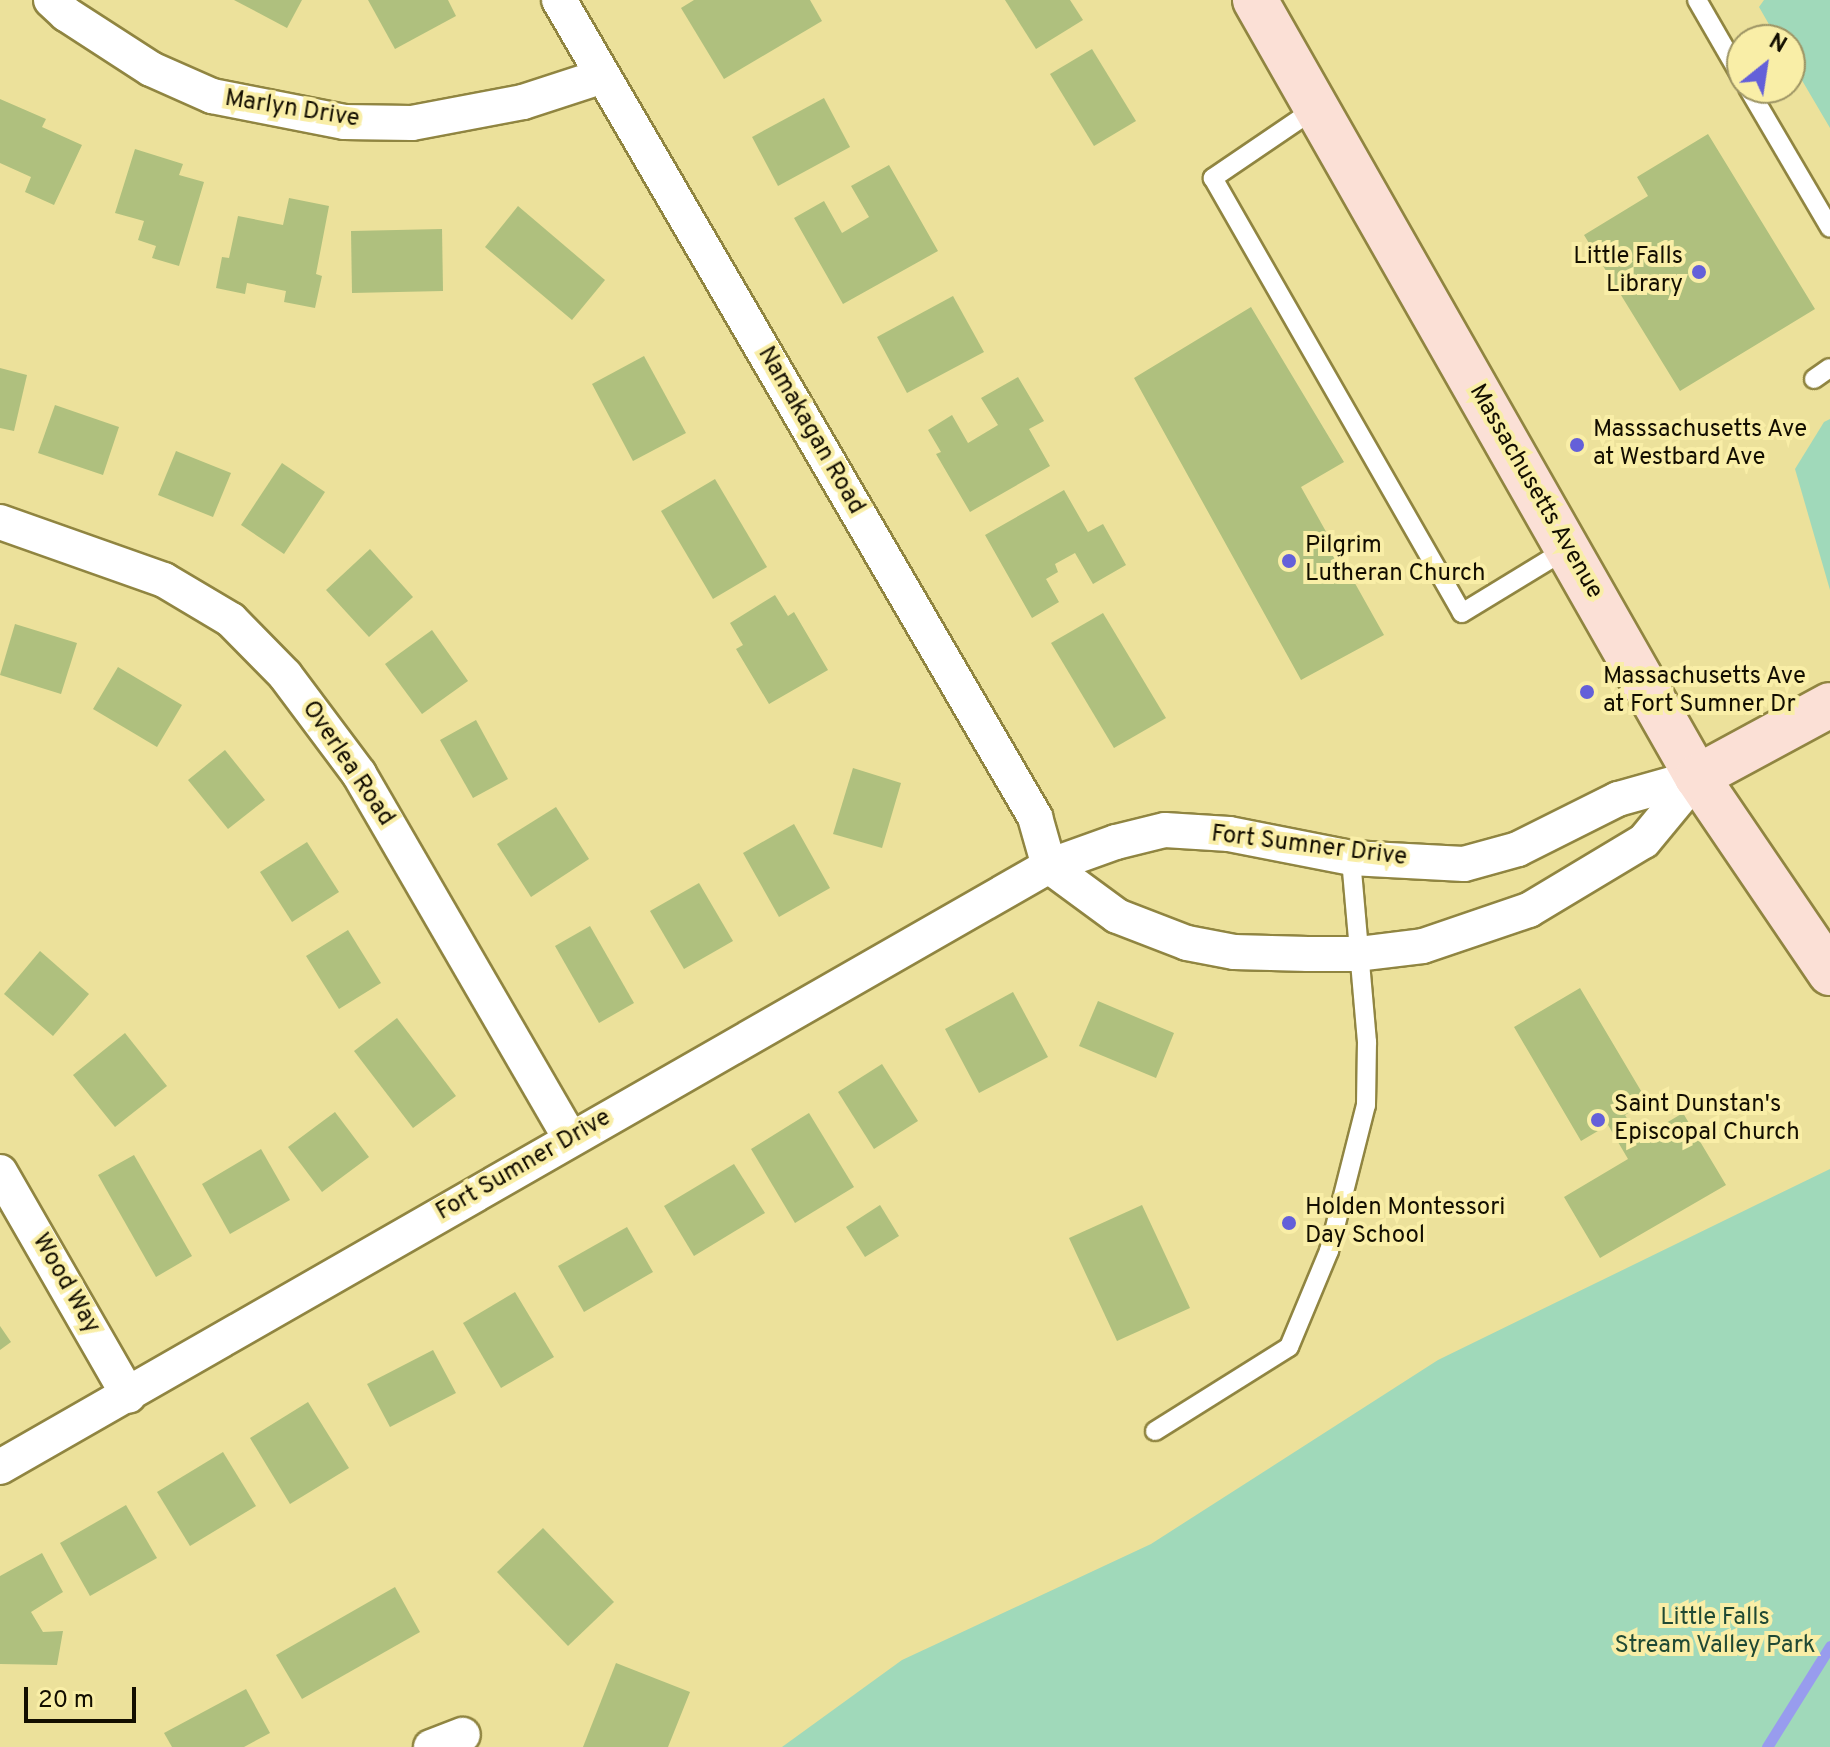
<!DOCTYPE html>
<style>
body{margin:0}
#map{position:relative;width:1830px;height:1747px;overflow:hidden;background:#ece19b;font-family:Overpass,sans-serif}
div>[style]{position:absolute}
[style*='--x']{left:calc(var(--x)*1px);top:calc(var(--y)*1px);width:calc(var(--w)*1px);rotate:calc(var(--a)*1deg)}
.green>*{inset:0;background:#a0d9ba}
.stream>*{height:11px;margin:-5.5px;padding:0 5.5px;transform-origin:5.5px;border-radius:5.5px;background:#989cee}
.building>*{inset:0;background:#afc07e}
.roads{filter:drop-shadow(2px 0 #908541) drop-shadow(-2px 0 #908541) drop-shadow(0 2px #908541) drop-shadow(0 -2px #908541)}
.lane>*{height:18px;margin:-9px;padding:0 9px;transform-origin:9px;border-radius:9px;background:#fff}
.street>*{height:34px;margin:-17px;padding:0 17px;transform-origin:17px;border-radius:17px;background:#fff}
.secondary>*{height:44px;margin:-22px;padding:0 22px;transform-origin:22px;border-radius:22px;background:#fbe0d6}
.dots>*{width:22px;height:22px;translate:-50% -50%;box-sizing:border-box;border:4px solid #f9eea7;border-radius:50%}
span{translate:-50% -50%;white-space:nowrap;text-align:center;line-height:1.15;-webkit-text-stroke:8px #f9eea7;paint-order:stroke}
.street-label{font-size:24px;color:#130e00}
.poi-label{font-size:24px;color:#130e00}
.right{translate:-100% -50%;text-align:right}
.left{translate:0 -50%;text-align:left}
.park-label{font-size:24px;color:#1f4934}
.north{position:absolute;left:1726px;top:24px;width:80px;height:80px;box-sizing:border-box;background:#f9eea7;border:2px solid #9d9464;border-radius:50%;rotate:30deg;font-size:22px;font-weight:700;line-height:32px;text-align:center;color:#130e00}
.north::after{content:'';display:block;margin:auto;width:28px;height:36px;background:#6460d9;clip-path:polygon(50% 0,100% 100%,50% 72%,0 100%)}
.scale{position:absolute;left:24px;top:1687px;width:112px;height:36px;box-sizing:border-box;border:4px solid #130e00;border-top:0;padding-left:10px;font-size:24px;line-height:28px;white-space:nowrap;color:#130e00;-webkit-text-stroke:6px #f9eea7;paint-order:stroke}
</style>
<div id="map">
<div class="green">
<i style="clip-path:polygon(1764px 0,1830px 0,1830px 128px,1790px 60px,1790px 40px,1778px 40px,1759px 7px)"></i>
<i style="clip-path:polygon(1830px 419px,1830px 590px,1795px 469px,1824px 422px)"></i>
<i style="clip-path:polygon(1830px 1169px,1830px 1747px,782px 1747px,902px 1660px,1151px 1544px,1438px 1360px)"></i>
</div>
<div class="stream">
<i style="--x:1767;--y:1747;--w:119;--a:-58"></i>
</div>
<div class="building">
<i style="clip-path:polygon(234px 0,302px 0,287px 28px)"></i>
<i style="clip-path:polygon(368px 0,448px 0,456px 16px,395px 49px)"></i>
<i style="clip-path:polygon(694px 0,810px 0,822px 21px,724px 79px,681px 8px)"></i>
<i style="clip-path:polygon(1005px 0,1070px 0,1083px 20px,1036px 49px)"></i>
<i style="clip-path:polygon(1092px 49px,1136px 121px,1094px 146px,1050px 74px)"></i>
<i style="clip-path:polygon(824px 98px,850px 147px,778px 186px,752px 137px)"></i>
<i style="clip-path:polygon(0 99px,46px 119px,42px 127px,82px 145px,54px 205px,25px 192px,31px 177px,0 163px)"></i>
<i style="clip-path:polygon(1708px 134px,1815px 309px,1680px 391px,1584px 235px,1648px 196px,1637px 177px)"></i>
<i style="clip-path:polygon(135px 149px,183px 164px,179px 175px,204px 182px,179px 266px,152px 258px,156px 246px,138px 240px,144px 221px,115px 213px)"></i>
<i style="clip-path:polygon(889px 165px,938px 251px,843px 304px,794px 218px,824px 201px,842px 233px,869px 217px,851px 186px)"></i>
<i style="clip-path:polygon(289px 198px,329px 206px,316px 274px,322px 276px,315px 308px,284px 302px,286px 291px,247px 283px,245px 294px,216px 288px,222px 257px,229px 258px,238px 216px,283px 225px)"></i>
<i style="clip-path:polygon(518px 206px,605px 280px,572px 320px,485px 247px)"></i>
<i style="clip-path:polygon(442px 229px,443px 291px,352px 293px,351px 231px)"></i>
<i style="clip-path:polygon(953px 296px,984px 352px,907px 393px,877px 337px)"></i>
<i style="clip-path:polygon(1251px 307px,1344px 462px,1301px 487px,1384px 635px,1301px 680px,1134px 378px)"></i>
<i style="clip-path:polygon(644px 356px,686px 433px,633px 461px,592px 384px)"></i>
<i style="clip-path:polygon(0 368px,27px 375px,14px 431px,0 428px)"></i>
<i style="clip-path:polygon(1018px 377px,1044px 421px,1029px 429px,1050px 466px,970px 512px,936px 454px,941px 452px,928px 430px,952px 415px,968px 443px,998px 425px,981px 398px)"></i>
<i style="clip-path:polygon(55px 405px,119px 427px,103px 475px,38px 453px)"></i>
<i style="clip-path:polygon(176px 451px,231px 473px,213px 517px,158px 495px)"></i>
<i style="clip-path:polygon(282px 463px,325px 492px,284px 554px,241px 525px)"></i>
<i style="clip-path:polygon(715px 479px,767px 567px,713px 599px,661px 511px)"></i>
<i style="clip-path:polygon(1064px 490px,1088px 532px,1103px 524px,1126px 565px,1093px 584px,1075px 553px,1055px 564px,1058px 572px,1046px 579px,1059px 602px,1032px 618px,985px 535px)"></i>
<i style="clip-path:polygon(370px 549px,413px 597px,369px 637px,326px 590px)"></i>
<i style="clip-path:polygon(775px 595px,788px 616px,794px 612px,828px 670px,769px 704px,736px 649px,743px 645px,730px 623px)"></i>
<i style="clip-path:polygon(1103px 613px,1166px 718px,1114px 748px,1051px 643px)"></i>
<i style="clip-path:polygon(15px 624px,77px 643px,61px 694px,0 675px)"></i>
<i style="clip-path:polygon(432px 630px,468px 681px,422px 714px,385px 664px)"></i>
<i style="clip-path:polygon(118px 667px,182px 705px,157px 747px,93px 709px)"></i>
<i style="clip-path:polygon(476px 720px,508px 779px,473px 798px,440px 740px)"></i>
<i style="clip-path:polygon(225px 750px,265px 800px,228px 829px,188px 780px)"></i>
<i style="clip-path:polygon(853px 768px,901px 783px,882px 848px,833px 834px)"></i>
<i style="clip-path:polygon(556px 807px,589px 859px,531px 897px,497px 844px)"></i>
<i style="clip-path:polygon(794px 824px,830px 888px,779px 917px,743px 853px)"></i>
<i style="clip-path:polygon(307px 842px,339px 892px,292px 922px,260px 872px)"></i>
<i style="clip-path:polygon(699px 883px,733px 941px,684px 969px,650px 911px)"></i>
<i style="clip-path:polygon(590px 926px,634px 1003px,599px 1023px,555px 946px)"></i>
<i style="clip-path:polygon(348px 930px,381px 983px,339px 1009px,306px 956px)"></i>
<i style="clip-path:polygon(40px 951px,89px 994px,53px 1036px,4px 994px)"></i>
<i style="clip-path:polygon(1580px 988px,1647px 1101px,1625px 1115px,1639px 1139px,1683px 1113px,1726px 1185px,1600px 1258px,1564px 1197px,1628px 1159px,1608px 1125px,1581px 1141px,1514px 1027px)"></i>
<i style="clip-path:polygon(1013px 992px,1048px 1057px,979px 1093px,945px 1029px)"></i>
<i style="clip-path:polygon(1098px 1001px,1174px 1033px,1156px 1078px,1079px 1046px)"></i>
<i style="clip-path:polygon(397px 1018px,456px 1096px,413px 1128px,354px 1051px)"></i>
<i style="clip-path:polygon(125px 1033px,167px 1086px,115px 1127px,73px 1075px)"></i>
<i style="clip-path:polygon(882px 1064px,918px 1121px,874px 1149px,838px 1092px)"></i>
<i style="clip-path:polygon(335px 1112px,369px 1157px,322px 1192px,288px 1147px)"></i>
<i style="clip-path:polygon(809px 1113px,854px 1187px,795px 1223px,751px 1149px)"></i>
<i style="clip-path:polygon(261px 1149px,290px 1200px,230px 1234px,202px 1184px)"></i>
<i style="clip-path:polygon(134px 1155px,192px 1256px,156px 1277px,98px 1175px)"></i>
<i style="clip-path:polygon(734px 1164px,765px 1213px,694px 1256px,664px 1206px)"></i>
<i style="clip-path:polygon(880px 1205px,899px 1236px,865px 1257px,846px 1227px)"></i>
<i style="clip-path:polygon(1142px 1205px,1190px 1308px,1117px 1341px,1069px 1238px)"></i>
<i style="clip-path:polygon(627px 1227px,653px 1272px,584px 1312px,558px 1266px)"></i>
<i style="clip-path:polygon(515px 1292px,554px 1357px,501px 1388px,463px 1323px)"></i>
<i style="clip-path:polygon(0 1326px,11px 1342px,0 1350px)"></i>
<i style="clip-path:polygon(433px 1350px,456px 1393px,390px 1427px,367px 1384px)"></i>
<i style="clip-path:polygon(308px 1402px,349px 1468px,290px 1504px,250px 1438px)"></i>
<i style="clip-path:polygon(223px 1452px,256px 1506px,190px 1546px,157px 1492px)"></i>
<i style="clip-path:polygon(126px 1505px,157px 1558px,90px 1596px,60px 1543px)"></i>
<i style="clip-path:polygon(543px 1528px,614px 1602px,568px 1646px,497px 1572px)"></i>
<i style="clip-path:polygon(42px 1553px,63px 1592px,31px 1612px,43px 1632px,63px 1631px,57px 1665px,0 1664px,0 1576px)"></i>
<i style="clip-path:polygon(395px 1587px,420px 1632px,302px 1699px,276px 1655px)"></i>
<i style="clip-path:polygon(616px 1663px,690px 1692px,668px 1747px,583px 1747px)"></i>
<i style="clip-path:polygon(246px 1689px,270px 1733px,244px 1747px,172px 1747px,164px 1733px)"></i>
</div>
<div class="roads">
<div class="lane">
<i style="--x:1697;--y:0;--w:90;--a:60"></i>
<i style="--x:1748;--y:88;--w:162;--a:59.6"></i>
<i style="--x:1316;--y:108;--w:125;--a:145.8"></i>
<i style="--x:1213;--y:178;--w:501;--a:60.21"></i>
<i style="--x:1462;--y:613;--w:123;--a:-31.4"></i>
<i style="--x:1814;--y:379;--w:19;--a:-35"></i>
<i style="--x:1155;--y:1431;--w:158;--a:-32.1"></i>
<i style="--x:1289;--y:1347;--w:104;--a:-67.4"></i>
<i style="--x:1329;--y:1251;--w:151;--a:-75.8"></i>
<i style="--x:1366;--y:1105;--w:63;--a:-89.1"></i>
<i style="--x:1367;--y:1042;--w:185;--a:-95"></i>
</div>
<div class="street">
<i style="--x:51;--y:0;--w:21;--a:43"></i>
<i style="--x:66;--y:14;--w:101;--a:32.9"></i>
<i style="--x:151;--y:69;--w:67;--a:23.9"></i>
<i style="--x:212;--y:96;--w:135;--a:11.1"></i>
<i style="--x:344;--y:122;--w:68;--a:0.8"></i>
<i style="--x:412;--y:123;--w:113;--a:-10.7"></i>
<i style="--x:523;--y:102;--w:84;--a:-18"></i>
<i style="--x:559;--y:0;--w:946;--a:59.77"></i>
<i style="--x:1035;--y:817;--w:51;--a:74.1"></i>
<i style="--x:0;--y:522;--w:174;--a:19.5"></i>
<i style="--x:164;--y:580;--w:78;--a:30.8"></i>
<i style="--x:231;--y:620;--w:77;--a:45.5"></i>
<i style="--x:285;--y:675;--w:124;--a:53.2"></i>
<i style="--x:359;--y:774;--w:422;--a:59.9"></i>
<i style="--x:1049;--y:866;--w:84;--a:36.3"></i>
<i style="--x:1117;--y:916;--w:75;--a:21.1"></i>
<i style="--x:1187;--y:943;--w:48;--a:10.8"></i>
<i style="--x:1234;--y:952;--w:74;--a:1.5"></i>
<i style="--x:1308;--y:954;--w:50;--a:0"></i>
<i style="--x:1358;--y:954;--w:65;--a:-7"></i>
<i style="--x:1423;--y:946;--w:112;--a:-18.8"></i>
<i style="--x:1529;--y:910;--w:134;--a:-31"></i>
<i style="--x:1644;--y:841;--w:83;--a:-50.4"></i>
<i style="--x:0;--y:1172;--w:258;--a:60.1"></i>
<i style="--x:0;--y:1467;--w:1209;--a:-29.81"></i>
<i style="--x:1049;--y:866;--w:71;--a:-19.7"></i>
<i style="--x:1116;--y:842;--w:50;--a:-13.8"></i>
<i style="--x:1165;--y:830;--w:64;--a:3.6"></i>
<i style="--x:1229;--y:834;--w:124;--a:11.1"></i>
<i style="--x:1351;--y:858;--w:113;--a:3"></i>
<i style="--x:1464;--y:864;--w:56;--a:-15.5"></i>
<i style="--x:1518;--y:849;--w:112;--a:-26.6"></i>
<i style="--x:1618;--y:799;--w:82;--a:-15.6"></i>
<i style="--x:431;--y:1747;--w:34;--a:-21"></i>
</div>
<div class="secondary">
<i style="--x:1255;--y:0;--w:894;--a:60.37"></i>
<i style="--x:1697;--y:777;--w:237;--a:55.8"></i>
<i style="--x:1697;--y:777;--w:151;--a:-28.4"></i>
</div>
</div>
<div class="dots">
<i style="left:1699px;top:272px;background:#6460d9"></i>
<i style="left:1577px;top:445px;background:#6460d9"></i>
<i style="left:1289px;top:561px;background:#6460d9"></i>
<i style="left:1587px;top:692px;background:#6460d9"></i>
<i style="left:1598px;top:1120px;background:#6460d9"></i>
<i style="left:1289px;top:1223px;background:#6460d9"></i>
</div>
<div class="street-label">
<span style="left:292px;top:110px;rotate:9deg">Marlyn Drive</span>
<span style="left:810px;top:431px;rotate:60deg">Namakagan Road</span>
<span style="left:1535px;top:492px;rotate:60deg">Massachusetts Avenue</span>
<span style="left:347px;top:764px;rotate:56deg">Overlea Road</span>
<span style="left:1309px;top:847px;rotate:7deg">Fort Sumner Drive</span>
<span style="left:524px;top:1166px;rotate:-30deg">Fort Sumner Drive</span>
<span style="left:65px;top:1284px;rotate:60deg">Wood Way</span>
</div>
<div class="poi-label">
<span class="right" style="left:1683px;top:272px">Little Falls<br>Library</span>
<span class="left" style="left:1593px;top:445px">Masssachusetts Ave<br>at Westbard Ave</span>
<span class="left" style="left:1305px;top:561px">Pilgrim<br>Lutheran Church</span>
<span class="left" style="left:1603px;top:692px">Massachusetts Ave<br>at Fort Sumner Dr</span>
<span class="left" style="left:1614px;top:1120px">Saint Dunstan's<br>Episcopal Church</span>
<span class="left" style="left:1305px;top:1223px">Holden Montessori<br>Day School</span>
</div>
<div class="park-label">
<span style="left:1715px;top:1633px">Little Falls<br>Stream Valley Park</span>
</div>
<div class="north">N</div>
<div class="scale">20 m</div>
</div>
